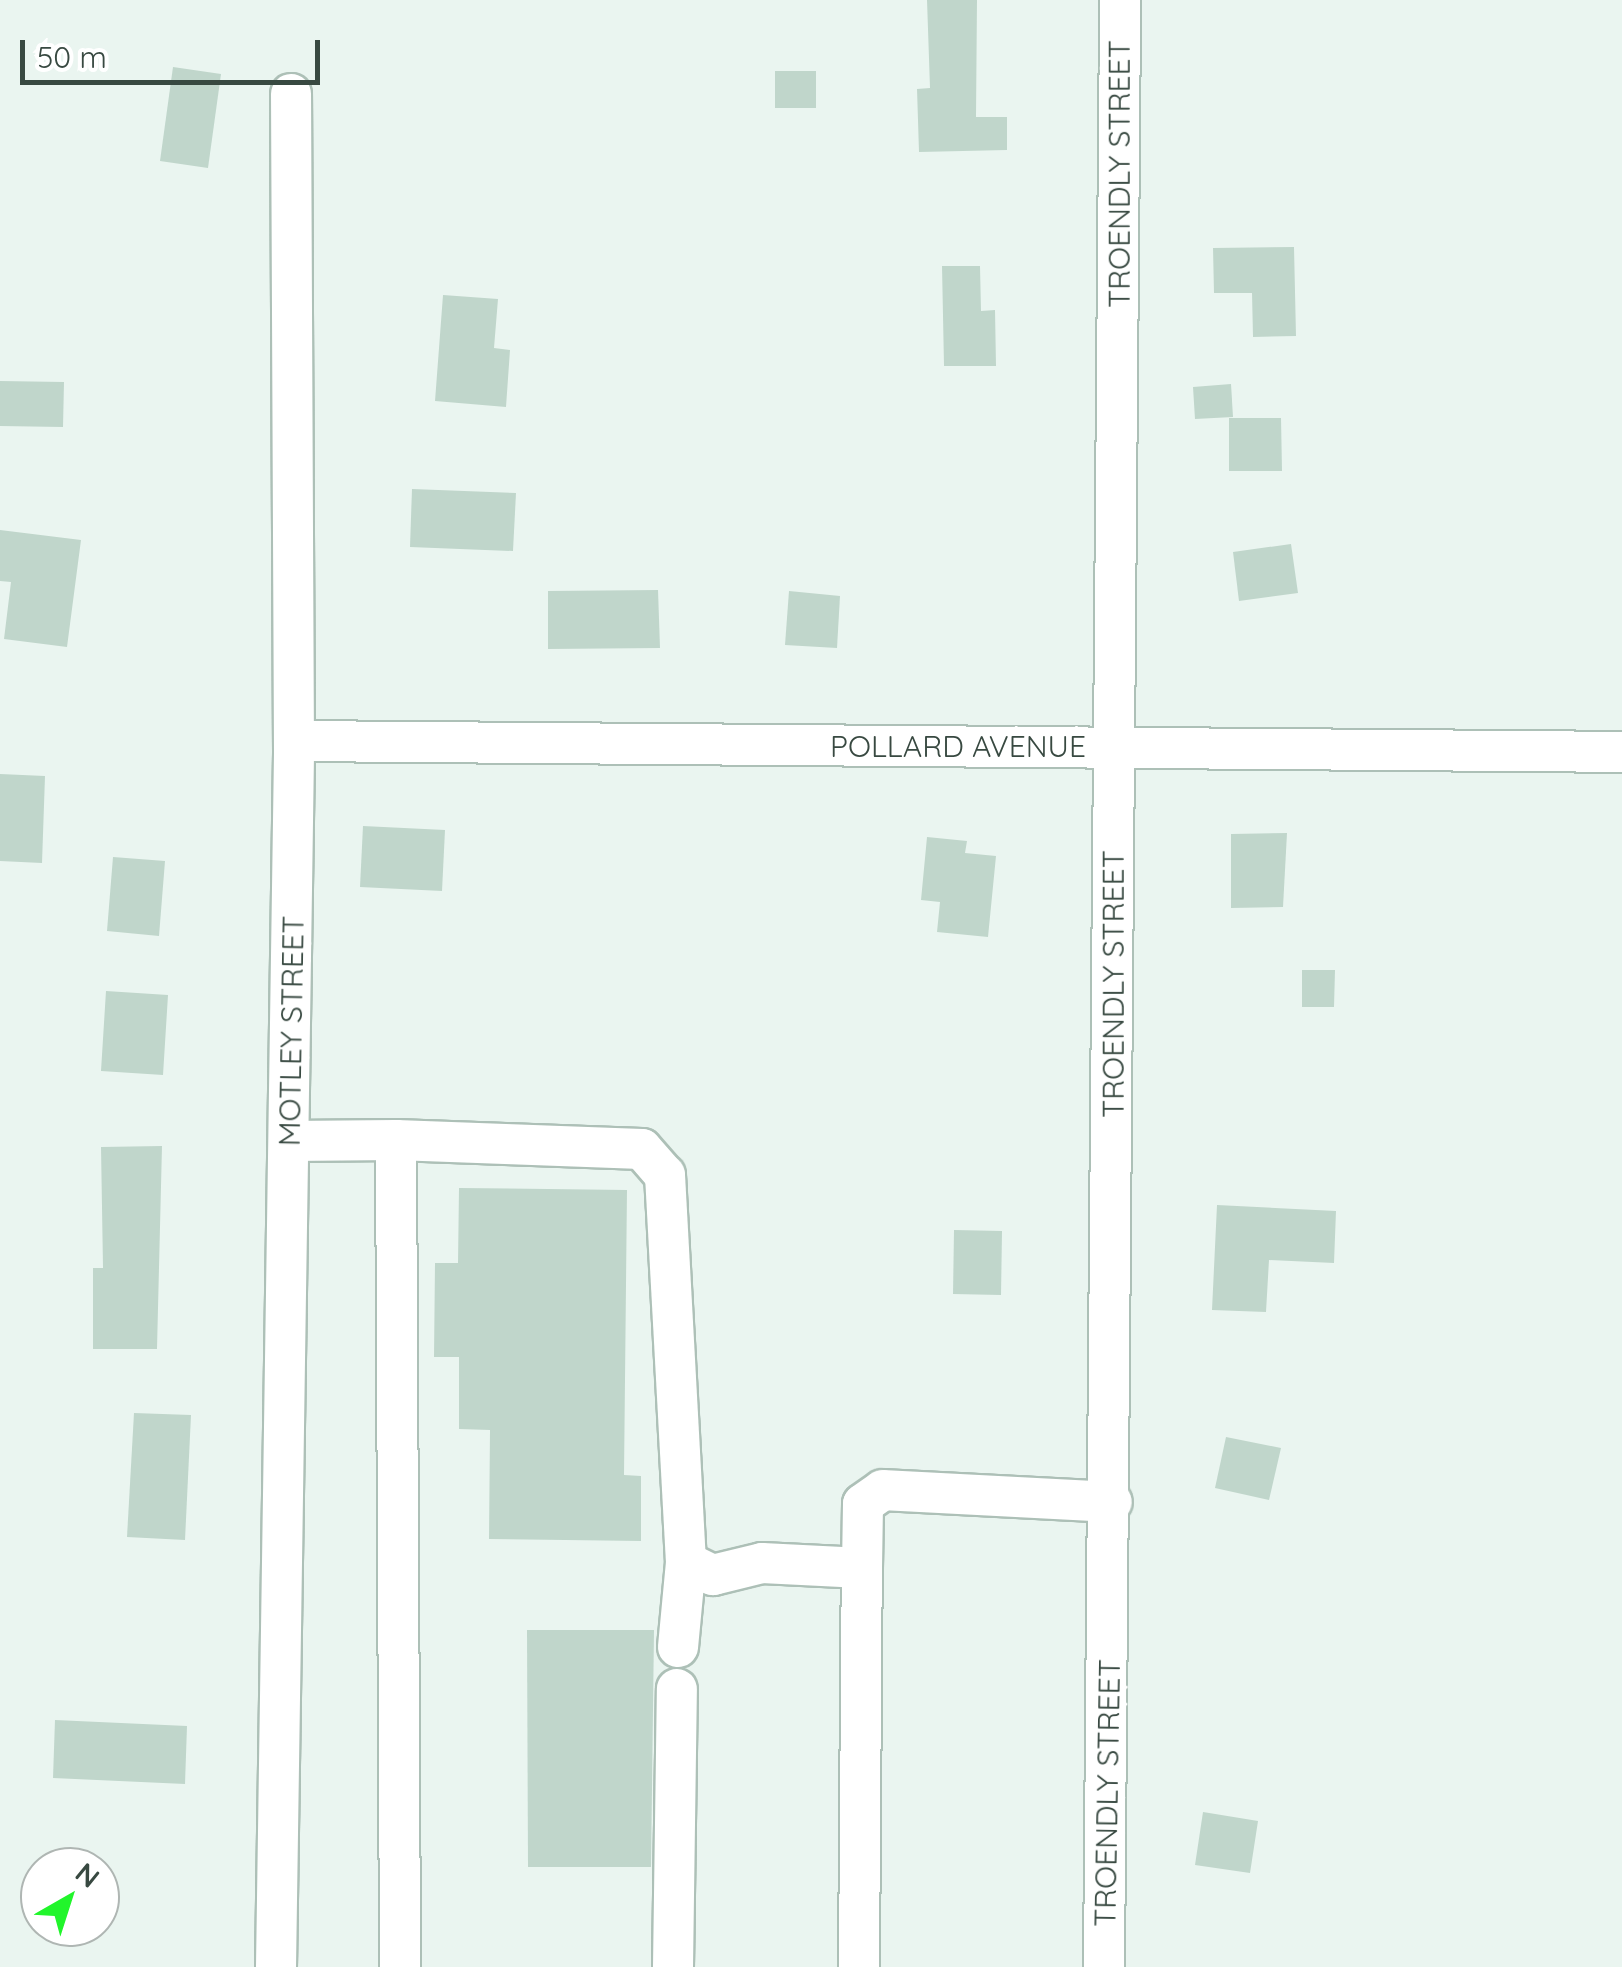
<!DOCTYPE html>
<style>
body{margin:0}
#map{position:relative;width:1622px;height:1967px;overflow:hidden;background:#eaf5f0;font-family:Quicksand,sans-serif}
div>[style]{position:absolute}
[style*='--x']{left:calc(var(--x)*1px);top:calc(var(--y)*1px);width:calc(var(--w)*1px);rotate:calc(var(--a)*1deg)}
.building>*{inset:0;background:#c0d6cb}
.roads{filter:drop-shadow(2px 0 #adc0b7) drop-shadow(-2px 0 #adc0b7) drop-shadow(0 2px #adc0b7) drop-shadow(0 -2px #adc0b7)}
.minor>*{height:40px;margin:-20px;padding:0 20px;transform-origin:20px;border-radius:20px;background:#fff}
span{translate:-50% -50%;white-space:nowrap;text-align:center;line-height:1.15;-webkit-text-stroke:8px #fff;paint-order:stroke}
.street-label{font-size:30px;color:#384941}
.north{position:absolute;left:20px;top:1847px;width:100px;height:100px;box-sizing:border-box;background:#fff;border:2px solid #afb6b3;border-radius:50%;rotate:39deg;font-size:28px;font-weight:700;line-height:40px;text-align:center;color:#384941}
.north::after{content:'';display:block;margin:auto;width:35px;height:45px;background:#21f52b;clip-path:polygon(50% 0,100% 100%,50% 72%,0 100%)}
.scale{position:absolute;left:20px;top:40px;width:300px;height:45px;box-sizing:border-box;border:5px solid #384941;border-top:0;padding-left:12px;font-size:30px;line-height:35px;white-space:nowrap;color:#384941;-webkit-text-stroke:8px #fff;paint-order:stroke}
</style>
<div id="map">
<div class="building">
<i style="clip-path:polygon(927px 0,977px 0,976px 117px,1007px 117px,1007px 150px,919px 152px,917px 89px,930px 88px)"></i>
<i style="clip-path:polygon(173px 67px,221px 74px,208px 168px,160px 161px)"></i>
<i style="clip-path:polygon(775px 71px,816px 71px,816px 108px,775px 108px)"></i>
<i style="clip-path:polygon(1294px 247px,1296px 336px,1253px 337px,1252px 293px,1214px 293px,1213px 248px)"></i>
<i style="clip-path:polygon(942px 266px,980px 266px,981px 311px,995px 310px,996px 366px,944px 366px)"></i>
<i style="clip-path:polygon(443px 295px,498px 299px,494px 348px,510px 350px,506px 407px,435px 401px)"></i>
<i style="clip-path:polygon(0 381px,64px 382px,63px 427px,0 426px)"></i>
<i style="clip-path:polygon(1231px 384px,1233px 417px,1195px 419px,1193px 387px)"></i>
<i style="clip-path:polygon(1229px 418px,1281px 418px,1282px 471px,1229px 471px)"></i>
<i style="clip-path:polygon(412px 489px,516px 493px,513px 551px,410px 547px)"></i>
<i style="clip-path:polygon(0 530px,81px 540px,67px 647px,4px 639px,11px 582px,0 581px)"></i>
<i style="clip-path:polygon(1291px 544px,1298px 593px,1239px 601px,1233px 552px)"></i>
<i style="clip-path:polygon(658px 590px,660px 648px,548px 649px,548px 591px)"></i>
<i style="clip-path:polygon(789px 591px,840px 596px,837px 648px,785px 645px)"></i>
<i style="clip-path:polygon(0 774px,45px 776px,42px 863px,0 861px)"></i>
<i style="clip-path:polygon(363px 826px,445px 830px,442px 891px,360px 887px)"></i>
<i style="clip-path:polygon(1287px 833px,1283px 907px,1231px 908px,1231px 834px)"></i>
<i style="clip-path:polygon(927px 837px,967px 841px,965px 853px,996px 856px,988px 937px,937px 932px,940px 902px,921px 900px)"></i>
<i style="clip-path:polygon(113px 857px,165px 861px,159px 936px,107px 931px)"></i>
<i style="clip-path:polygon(1302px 970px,1335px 970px,1334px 1007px,1302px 1007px)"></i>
<i style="clip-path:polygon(106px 991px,168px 995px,163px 1075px,101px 1071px)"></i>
<i style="clip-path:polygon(162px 1146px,157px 1349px,93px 1349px,93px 1268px,103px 1268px,101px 1147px)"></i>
<i style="clip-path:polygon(459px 1188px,627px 1190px,624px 1475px,641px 1476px,641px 1541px,489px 1539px,490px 1430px,459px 1429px,459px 1357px,434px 1357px,435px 1263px,458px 1263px)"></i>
<i style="clip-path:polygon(1217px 1205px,1336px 1211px,1334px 1263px,1269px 1260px,1266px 1312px,1212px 1310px)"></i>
<i style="clip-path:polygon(954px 1230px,1002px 1231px,1001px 1295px,953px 1294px)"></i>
<i style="clip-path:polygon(134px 1413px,191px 1415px,185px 1540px,127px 1537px)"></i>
<i style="clip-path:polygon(1226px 1437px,1281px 1448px,1269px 1500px,1215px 1488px)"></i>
<i style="clip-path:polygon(527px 1630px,654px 1630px,651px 1867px,528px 1867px)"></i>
<i style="clip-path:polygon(55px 1720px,187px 1726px,185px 1784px,53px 1778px)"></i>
<i style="clip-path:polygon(1203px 1812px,1258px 1821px,1250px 1873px,1195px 1865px)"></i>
</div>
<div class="roads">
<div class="minor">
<i style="--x:294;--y:741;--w:1328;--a:0.47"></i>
<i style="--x:396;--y:1140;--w:246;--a:2.1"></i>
<i style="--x:642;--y:1149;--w:35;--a:49"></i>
<i style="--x:665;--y:1175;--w:388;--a:86.9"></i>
<i style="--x:686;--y:1562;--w:30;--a:26"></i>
<i style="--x:713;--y:1575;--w:50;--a:-13.8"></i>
<i style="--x:762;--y:1563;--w:100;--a:2.9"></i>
<i style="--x:862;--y:1568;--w:64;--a:-89.1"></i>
<i style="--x:863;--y:1504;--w:24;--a:-35"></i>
<i style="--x:883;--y:1490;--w:229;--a:3"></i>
<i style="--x:290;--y:1141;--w:106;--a:-0.5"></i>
<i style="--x:396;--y:1140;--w:827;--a:89.72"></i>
<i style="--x:678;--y:1647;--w:85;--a:-84.6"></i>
<i style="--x:276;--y:1967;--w:1216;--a:-89.15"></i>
<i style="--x:294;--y:751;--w:657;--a:-90.26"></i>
<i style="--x:673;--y:1967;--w:278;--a:-89.2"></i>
<i style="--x:859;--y:1967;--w:399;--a:-89.6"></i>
<i style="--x:1104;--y:1967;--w:1967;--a:-89.53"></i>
</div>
</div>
<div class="street-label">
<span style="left:1119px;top:174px;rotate:-90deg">TROENDLY STREET</span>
<span style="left:958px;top:746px">POLLARD AVENUE</span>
<span style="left:1113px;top:984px;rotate:-90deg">TROENDLY STREET</span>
<span style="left:291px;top:1031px;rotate:-89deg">MOTLEY STREET</span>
<span style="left:1107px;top:1793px;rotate:-89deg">TROENDLY STREET</span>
</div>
<div class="north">N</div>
<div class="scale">50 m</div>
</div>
